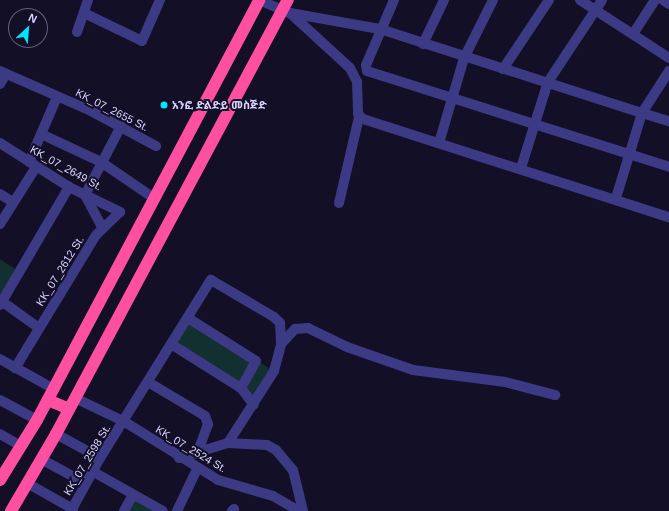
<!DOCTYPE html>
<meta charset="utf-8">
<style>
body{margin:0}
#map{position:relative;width:669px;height:511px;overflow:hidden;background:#130f26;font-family:Arial,"Noto Sans Ethiopic",sans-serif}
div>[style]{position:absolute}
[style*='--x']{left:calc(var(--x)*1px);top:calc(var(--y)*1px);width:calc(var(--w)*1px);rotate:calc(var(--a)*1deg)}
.green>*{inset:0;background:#12302f}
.minor>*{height:10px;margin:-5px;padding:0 5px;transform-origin:5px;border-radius:5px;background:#3d3a85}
.highway>*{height:12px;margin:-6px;padding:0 6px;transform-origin:6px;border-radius:6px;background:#ff4fa3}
.dots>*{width:11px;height:11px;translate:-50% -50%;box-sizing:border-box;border:2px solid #130f26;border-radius:50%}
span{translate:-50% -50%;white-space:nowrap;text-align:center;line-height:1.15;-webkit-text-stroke:4px #130f26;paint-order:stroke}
.poi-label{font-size:11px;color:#d9d4ff;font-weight:700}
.left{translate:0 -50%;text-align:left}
.street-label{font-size:11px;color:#d9d4ff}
.north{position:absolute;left:8px;top:8px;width:40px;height:40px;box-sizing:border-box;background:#130f26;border:1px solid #625e7d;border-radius:50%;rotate:26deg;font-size:11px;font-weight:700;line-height:16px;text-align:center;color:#d9d4ff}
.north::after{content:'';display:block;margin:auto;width:14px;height:18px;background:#00e5ff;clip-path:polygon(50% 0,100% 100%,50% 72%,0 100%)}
</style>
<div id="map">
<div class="green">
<i style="clip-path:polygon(0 259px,20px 272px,0 300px)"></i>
<i style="clip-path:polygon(189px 317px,275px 372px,257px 400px,171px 344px)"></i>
<i style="clip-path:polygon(133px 495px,163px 511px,124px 511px)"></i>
</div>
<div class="minor">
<i style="--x:259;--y:0;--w:34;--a:23"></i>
<i style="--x:290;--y:13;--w:91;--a:10.1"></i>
<i style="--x:380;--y:29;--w:275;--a:17.8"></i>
<i style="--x:642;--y:113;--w:50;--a:-57.3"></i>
<i style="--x:394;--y:0;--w:71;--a:113.3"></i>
<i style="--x:366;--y:65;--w:6;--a:81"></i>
<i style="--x:367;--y:71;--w:317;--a:17.6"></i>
<i style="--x:580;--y:0;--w:106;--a:33.1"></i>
<i style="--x:663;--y:0;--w:7;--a:34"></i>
<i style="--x:84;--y:13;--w:64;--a:25.8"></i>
<i style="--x:142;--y:41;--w:45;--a:-66.3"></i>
<i style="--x:290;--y:13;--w:81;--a:42.5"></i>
<i style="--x:350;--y:68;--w:16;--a:63"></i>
<i style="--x:357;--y:82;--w:32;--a:88"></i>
<i style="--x:358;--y:114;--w:7;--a:45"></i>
<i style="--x:363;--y:119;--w:321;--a:17.8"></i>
<i style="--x:77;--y:32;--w:34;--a:-71"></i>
<i style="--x:633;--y:34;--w:40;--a:-57.1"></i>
<i style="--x:423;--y:44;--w:49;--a:-64.5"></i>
<i style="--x:503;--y:69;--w:83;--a:-56.3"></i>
<i style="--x:0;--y:71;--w:99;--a:23.7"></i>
<i style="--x:91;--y:111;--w:74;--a:28.3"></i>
<i style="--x:0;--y:84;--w:12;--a:-59"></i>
<i style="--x:41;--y:134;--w:66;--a:25"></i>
<i style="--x:101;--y:162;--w:65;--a:34.4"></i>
<i style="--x:0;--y:143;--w:82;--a:32.5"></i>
<i style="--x:69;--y:187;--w:57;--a:26.1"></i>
<i style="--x:120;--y:212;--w:33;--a:136"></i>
<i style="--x:96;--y:235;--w:156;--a:121.3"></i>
<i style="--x:439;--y:143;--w:89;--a:-73.6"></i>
<i style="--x:464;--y:58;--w:65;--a:-63.4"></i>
<i style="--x:29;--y:162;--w:71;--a:-66.7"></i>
<i style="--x:521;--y:168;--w:90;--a:-72.6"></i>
<i style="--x:548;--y:82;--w:98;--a:-56.6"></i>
<i style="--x:0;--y:194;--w:15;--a:32"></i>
<i style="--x:85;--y:195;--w:78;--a:-62.4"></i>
<i style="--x:85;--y:195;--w:36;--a:62"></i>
<i style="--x:616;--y:198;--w:89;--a:-73"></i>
<i style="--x:642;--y:113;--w:28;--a:17"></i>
<i style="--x:339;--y:203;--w:88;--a:-76.9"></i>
<i style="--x:0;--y:224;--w:67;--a:-57.7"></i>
<i style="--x:0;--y:300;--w:48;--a:35.7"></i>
<i style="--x:0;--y:305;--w:137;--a:-59.7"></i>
<i style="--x:188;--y:318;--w:80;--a:32.3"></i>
<i style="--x:256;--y:361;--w:31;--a:119"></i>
<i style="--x:171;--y:344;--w:83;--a:32.2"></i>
<i style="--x:241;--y:388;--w:21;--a:53"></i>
<i style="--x:0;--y:359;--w:62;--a:29.1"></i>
<i style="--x:148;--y:382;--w:66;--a:30.8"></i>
<i style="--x:205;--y:416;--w:9;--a:69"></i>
<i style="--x:208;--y:424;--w:32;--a:110"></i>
<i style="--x:75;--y:398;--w:55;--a:25.6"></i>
<i style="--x:125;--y:422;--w:110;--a:31.9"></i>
<i style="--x:218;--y:480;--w:57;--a:16.2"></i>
<i style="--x:273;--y:496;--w:30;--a:30"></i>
<i style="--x:0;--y:400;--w:42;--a:28.4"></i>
<i style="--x:0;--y:434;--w:24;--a:30"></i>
<i style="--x:56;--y:434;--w:50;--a:28.6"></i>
<i style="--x:228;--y:443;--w:39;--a:3"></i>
<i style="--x:267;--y:445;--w:10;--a:29"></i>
<i style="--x:276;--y:450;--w:26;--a:50"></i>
<i style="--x:293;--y:470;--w:42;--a:76.3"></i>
<i style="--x:179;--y:458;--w:51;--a:-17"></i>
<i style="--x:228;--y:443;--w:85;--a:-57.4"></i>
<i style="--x:274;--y:371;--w:28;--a:-75"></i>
<i style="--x:281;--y:344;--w:21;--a:-47"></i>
<i style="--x:295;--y:329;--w:13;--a:-4"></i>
<i style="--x:308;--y:328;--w:43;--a:26"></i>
<i style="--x:347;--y:347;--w:70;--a:19.2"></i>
<i style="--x:413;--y:370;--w:93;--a:7.4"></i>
<i style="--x:505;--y:382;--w:52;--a:14.6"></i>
<i style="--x:41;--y:459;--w:50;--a:28.6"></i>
<i style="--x:92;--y:471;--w:81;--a:29.4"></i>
<i style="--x:27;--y:483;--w:53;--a:29.5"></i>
<i style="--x:71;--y:511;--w:60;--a:-61.3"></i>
<i style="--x:100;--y:458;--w:210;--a:-58.1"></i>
<i style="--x:211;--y:280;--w:73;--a:30.4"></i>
<i style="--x:274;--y:317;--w:8;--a:45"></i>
<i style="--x:280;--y:323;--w:20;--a:87"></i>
<i style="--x:124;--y:511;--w:18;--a:-61"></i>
<i style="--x:177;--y:511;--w:47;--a:-64.5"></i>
<i style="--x:232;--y:511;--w:3;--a:-45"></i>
</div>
<div class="highway">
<i style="--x:48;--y:400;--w:23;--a:23"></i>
<i style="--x:0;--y:480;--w:70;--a:-58.3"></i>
<i style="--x:37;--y:420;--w:475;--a:-62.1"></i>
<i style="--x:11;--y:511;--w:89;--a:-59.7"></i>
<i style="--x:56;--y:434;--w:492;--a:-61.9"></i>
</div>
<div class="dots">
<i style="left:164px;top:105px;background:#00e5ff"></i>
</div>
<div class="poi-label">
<span class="left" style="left:172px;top:105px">አንፎ ድልድይ መስጅድ</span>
</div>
<div class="street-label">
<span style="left:112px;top:110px;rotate:27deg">KK_07_2655 St.</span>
<span style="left:66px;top:168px;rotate:29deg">KK_07_2649 St.</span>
<span style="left:60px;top:271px;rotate:-58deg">KK_07_2612 St.</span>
<span style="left:191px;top:449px;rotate:31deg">KK_07_2524 St.</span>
<span style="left:87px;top:460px;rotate:-59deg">KK_07_2598 St.</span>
</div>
<div class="north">N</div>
</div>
